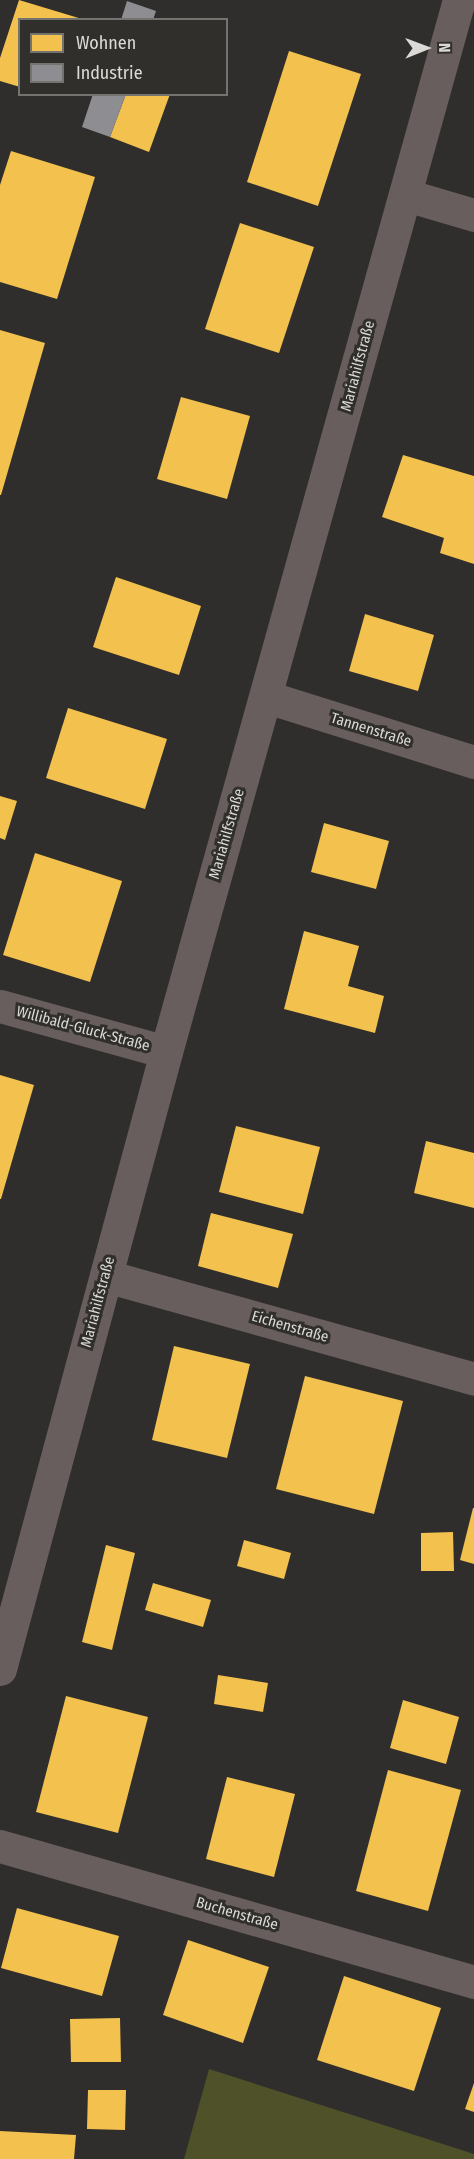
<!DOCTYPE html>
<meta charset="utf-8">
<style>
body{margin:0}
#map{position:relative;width:474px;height:2159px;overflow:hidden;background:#302e2c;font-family:"Fira Sans Condensed",sans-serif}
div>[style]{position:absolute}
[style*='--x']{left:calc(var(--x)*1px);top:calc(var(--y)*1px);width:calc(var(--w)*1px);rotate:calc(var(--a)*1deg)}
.green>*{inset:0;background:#4f5229}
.homes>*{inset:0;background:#f2c14e}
.industry>*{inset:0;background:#8d8d92}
.minor>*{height:33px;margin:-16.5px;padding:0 16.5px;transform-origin:16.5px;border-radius:16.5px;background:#685e5d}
.tertiary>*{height:33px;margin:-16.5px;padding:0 16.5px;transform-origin:16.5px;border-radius:16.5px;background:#685e5d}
span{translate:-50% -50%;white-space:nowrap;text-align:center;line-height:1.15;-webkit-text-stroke:6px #312f2b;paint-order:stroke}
.street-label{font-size:15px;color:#dbdad7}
.legend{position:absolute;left:18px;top:18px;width:210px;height:78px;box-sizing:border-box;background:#312f2b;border:2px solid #757370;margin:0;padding:8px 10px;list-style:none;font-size:18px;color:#dbdad7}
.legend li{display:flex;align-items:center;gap:12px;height:30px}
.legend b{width:30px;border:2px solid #757370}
.north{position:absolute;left:396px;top:18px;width:60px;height:60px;-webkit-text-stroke:4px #312f2b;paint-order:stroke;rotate:89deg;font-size:16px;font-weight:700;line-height:24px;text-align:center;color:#dbdad7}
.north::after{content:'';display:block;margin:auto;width:21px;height:27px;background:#dbdad7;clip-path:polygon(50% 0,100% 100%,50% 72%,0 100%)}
</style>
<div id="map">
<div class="green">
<i style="clip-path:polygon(209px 2069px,474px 2154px,474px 2159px,184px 2159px)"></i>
</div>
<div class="homes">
<i style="clip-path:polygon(19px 0,82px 19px,20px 20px,20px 87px,0 81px,0 58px)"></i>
<i style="clip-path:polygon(289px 51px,361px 74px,318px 206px,247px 182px)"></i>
<i style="clip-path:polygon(126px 94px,170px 94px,149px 152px,110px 137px)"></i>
<i style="clip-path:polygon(11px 151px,95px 177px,57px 299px,0 282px,0 185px)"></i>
<i style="clip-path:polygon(240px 223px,314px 247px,279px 353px,205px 329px)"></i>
<i style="clip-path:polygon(0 330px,45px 343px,1px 495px,0 495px)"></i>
<i style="clip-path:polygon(181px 397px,250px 416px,227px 499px,157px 479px)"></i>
<i style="clip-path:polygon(403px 455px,474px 476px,474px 564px,440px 553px,444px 538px,382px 517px)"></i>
<i style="clip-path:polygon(116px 577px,201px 606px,179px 675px,93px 647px)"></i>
<i style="clip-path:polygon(365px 614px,434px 635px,418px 691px,349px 671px)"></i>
<i style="clip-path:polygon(68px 708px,167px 739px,145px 809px,46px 778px)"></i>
<i style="clip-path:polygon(0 796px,17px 801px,5px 840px,0 838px)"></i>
<i style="clip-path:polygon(324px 823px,389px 841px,376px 889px,311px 872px)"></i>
<i style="clip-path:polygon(35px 853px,122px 881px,90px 982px,3px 955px)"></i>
<i style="clip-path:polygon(304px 931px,359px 946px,348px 986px,384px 996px,375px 1033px,284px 1009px)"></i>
<i style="clip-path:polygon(0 1075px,34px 1085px,1px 1199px,0 1199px)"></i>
<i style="clip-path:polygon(236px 1126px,320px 1147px,303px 1214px,219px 1192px)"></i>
<i style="clip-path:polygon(426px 1141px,474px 1153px,474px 1208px,414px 1193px)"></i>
<i style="clip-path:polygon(211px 1213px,293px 1234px,278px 1288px,198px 1266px)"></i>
<i style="clip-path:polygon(174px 1346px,250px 1364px,227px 1458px,152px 1440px)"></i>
<i style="clip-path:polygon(305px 1376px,403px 1401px,374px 1514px,276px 1489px)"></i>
<i style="clip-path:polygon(473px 1508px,474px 1508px,474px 1564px,460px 1560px)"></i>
<i style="clip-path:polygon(453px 1532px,454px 1571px,421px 1571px,421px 1533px)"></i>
<i style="clip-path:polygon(244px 1540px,291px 1553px,284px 1579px,237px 1566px)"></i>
<i style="clip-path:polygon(106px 1545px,135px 1553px,112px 1650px,82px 1642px)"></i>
<i style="clip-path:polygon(153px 1583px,211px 1600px,203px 1627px,145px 1610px)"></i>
<i style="clip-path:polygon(218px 1675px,268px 1683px,263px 1712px,214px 1704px)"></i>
<i style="clip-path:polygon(66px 1696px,148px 1717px,118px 1833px,36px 1812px)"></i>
<i style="clip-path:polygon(403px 1700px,459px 1717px,446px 1764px,390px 1748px)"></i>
<i style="clip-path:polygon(388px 1770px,461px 1790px,428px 1911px,356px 1891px)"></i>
<i style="clip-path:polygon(227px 1777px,295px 1794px,274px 1877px,206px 1859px)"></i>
<i style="clip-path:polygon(17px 1908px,119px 1936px,102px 1996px,1px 1968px)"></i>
<i style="clip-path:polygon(188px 1940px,269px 1967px,243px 2043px,163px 2015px)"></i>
<i style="clip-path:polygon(344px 1976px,441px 2008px,414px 2091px,317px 2060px)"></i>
<i style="clip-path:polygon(120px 2018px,121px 2062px,71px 2062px,70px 2019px)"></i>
<i style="clip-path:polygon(474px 2083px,474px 2112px,465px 2109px)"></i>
<i style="clip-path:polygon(88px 2090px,126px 2090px,125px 2130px,87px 2129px)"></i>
<i style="clip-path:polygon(0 2131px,76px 2135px,74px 2159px,0 2159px)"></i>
</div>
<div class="industry">
<i style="clip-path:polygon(127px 1px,156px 11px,153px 20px,121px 20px)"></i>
<i style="clip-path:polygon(93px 94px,126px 94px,110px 137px,82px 127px)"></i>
</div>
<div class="minor">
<i style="--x:406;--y:195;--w:71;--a:16.4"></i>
<i style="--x:267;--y:697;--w:217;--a:17.4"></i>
<i style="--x:0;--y:1006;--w:172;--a:15.5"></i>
<i style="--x:106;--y:1276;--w:382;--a:15.6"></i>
<i style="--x:0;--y:1846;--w:493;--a:16"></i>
</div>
<div class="tertiary">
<i style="--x:0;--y:1669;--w:639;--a:-74.94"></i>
<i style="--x:166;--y:1052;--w:1092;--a:-74.44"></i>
</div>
<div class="street-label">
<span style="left:358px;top:366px;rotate:-75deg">Mariahilfstraße</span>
<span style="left:371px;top:730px;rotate:17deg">Tannenstraße</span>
<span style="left:227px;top:834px;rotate:-74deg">Mariahilfstraße</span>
<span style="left:83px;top:1029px;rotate:15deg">Willibald-Gluck-Straße</span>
<span style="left:98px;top:1302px;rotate:-75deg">Mariahilfstraße</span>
<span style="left:290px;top:1327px;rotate:16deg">Eichenstraße</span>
<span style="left:237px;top:1914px;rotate:16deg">Buchenstraße</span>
</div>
<ul class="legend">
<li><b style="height:16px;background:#f2c14e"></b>Wohnen</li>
<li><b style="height:16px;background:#8d8d92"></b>Industrie</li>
</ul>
<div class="north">N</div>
</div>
